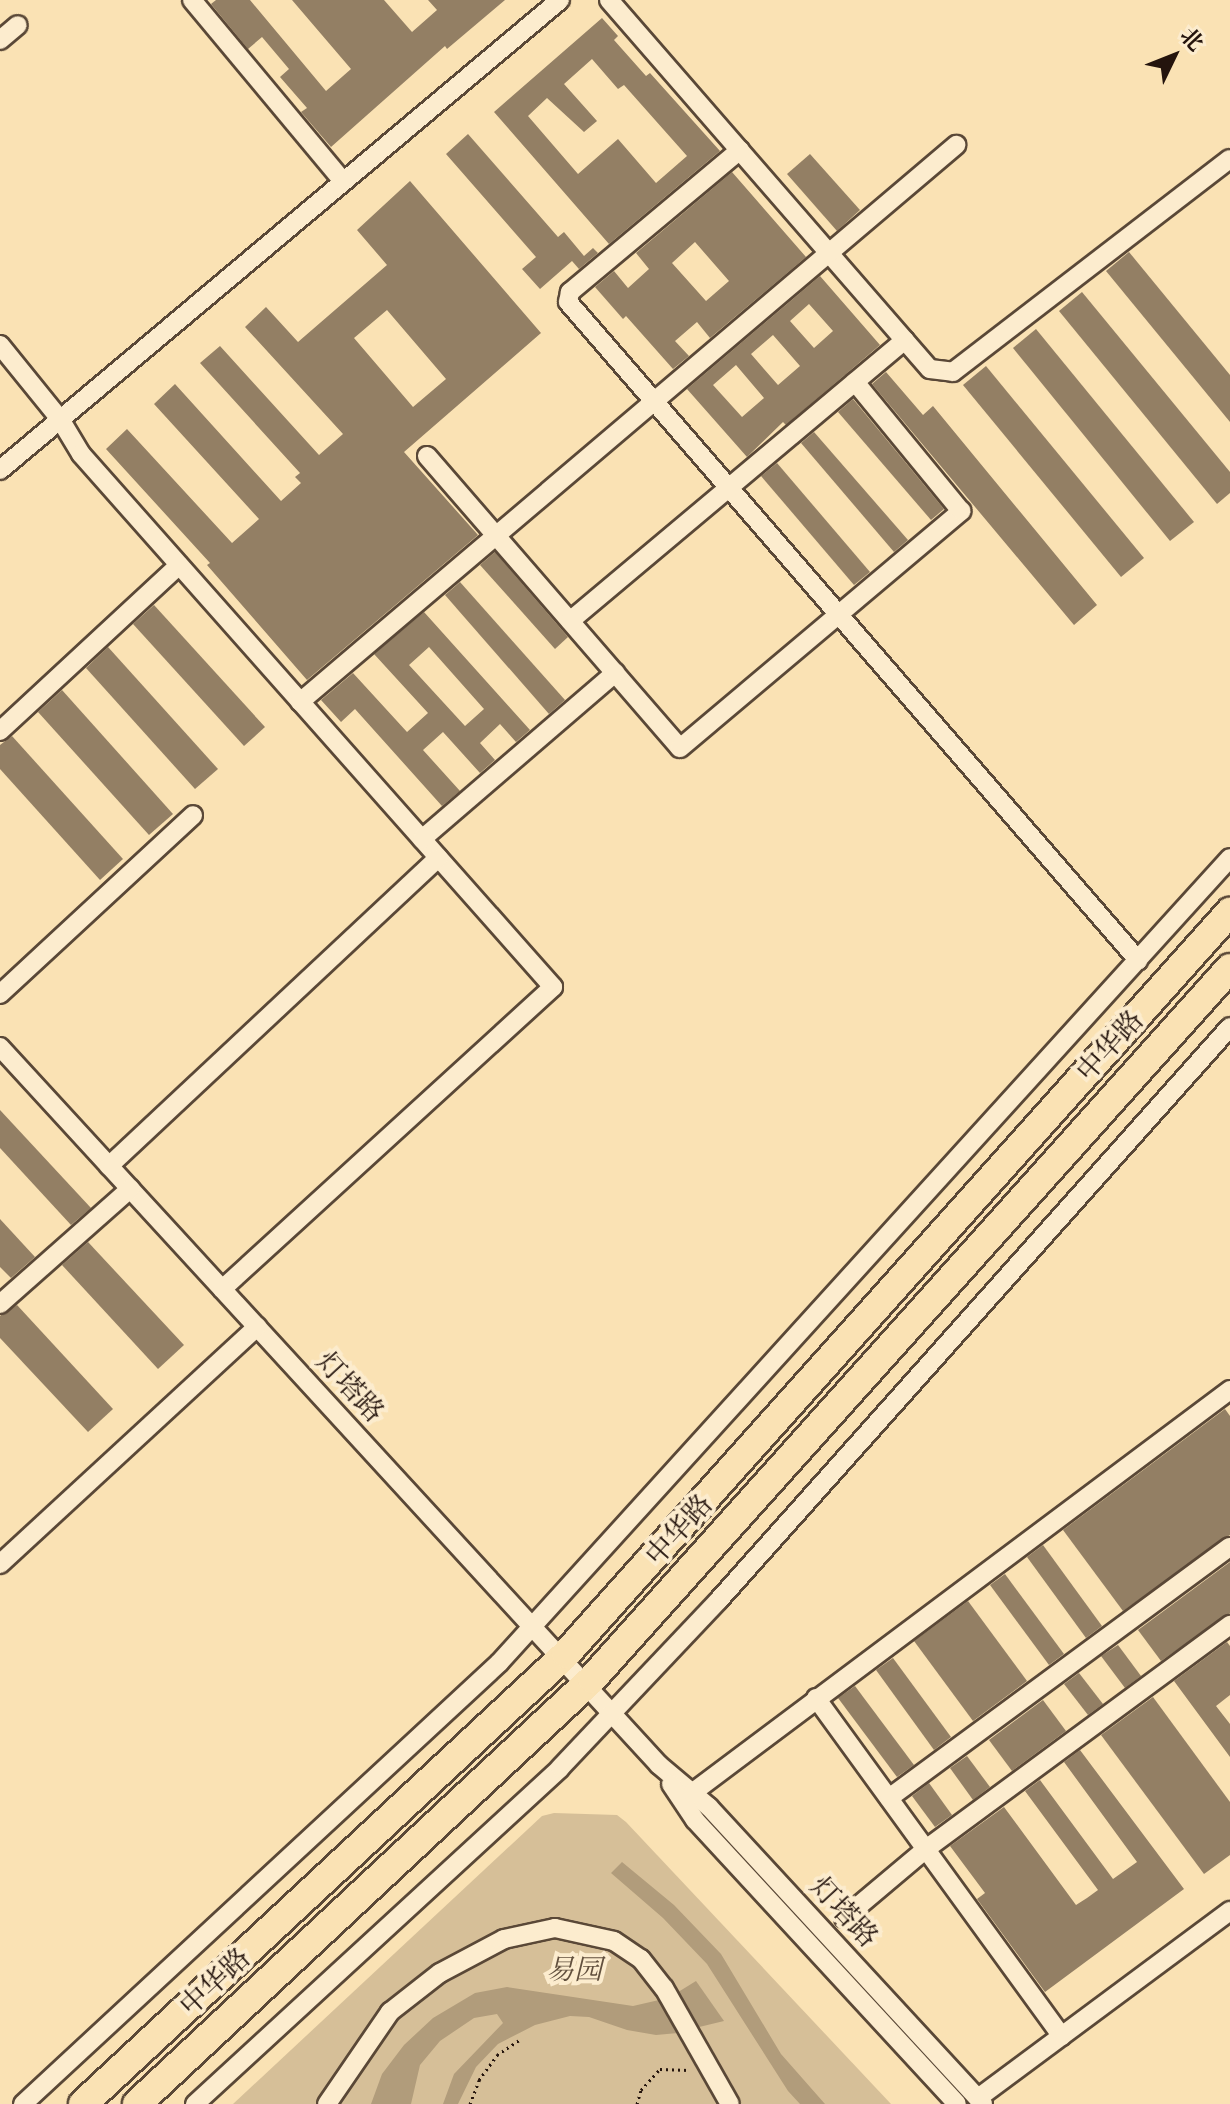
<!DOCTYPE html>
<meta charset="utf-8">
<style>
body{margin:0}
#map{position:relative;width:1230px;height:2104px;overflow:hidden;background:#fae2b4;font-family:Alegreya,"Noto Serif SC",serif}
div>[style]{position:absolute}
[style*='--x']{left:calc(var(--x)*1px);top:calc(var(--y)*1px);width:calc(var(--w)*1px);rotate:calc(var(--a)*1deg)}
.green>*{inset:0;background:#d6bf98}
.water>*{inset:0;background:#b19c7b}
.building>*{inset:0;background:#937f64}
.path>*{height:3px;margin-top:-1.5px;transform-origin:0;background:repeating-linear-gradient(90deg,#24140d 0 2px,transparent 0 6px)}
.roads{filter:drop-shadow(2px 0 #5a4837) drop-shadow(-2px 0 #5a4837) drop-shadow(0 2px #5a4837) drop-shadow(0 -2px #5a4837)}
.minor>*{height:18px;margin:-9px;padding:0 9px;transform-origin:9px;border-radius:9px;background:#fcecce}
.highway>*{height:28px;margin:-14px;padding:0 14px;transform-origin:14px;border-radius:14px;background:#fae2b4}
span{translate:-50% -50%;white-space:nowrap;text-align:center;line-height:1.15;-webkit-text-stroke:8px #fcecce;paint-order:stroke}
.street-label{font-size:28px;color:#24140d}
.park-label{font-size:28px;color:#62503e;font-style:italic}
.north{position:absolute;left:1134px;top:16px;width:80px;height:80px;-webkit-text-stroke:6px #fcecce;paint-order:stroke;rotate:47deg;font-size:22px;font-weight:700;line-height:32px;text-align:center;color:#24140d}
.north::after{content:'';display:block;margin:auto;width:28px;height:36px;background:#24140d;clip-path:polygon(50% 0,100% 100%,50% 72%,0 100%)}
</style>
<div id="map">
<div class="green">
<i style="clip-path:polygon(554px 1813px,617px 1815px,626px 1822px,891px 2104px,233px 2104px,542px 1816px)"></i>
</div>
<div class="water">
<i style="clip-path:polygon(622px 1862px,674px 1905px,721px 1954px,781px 2054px,825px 2104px,800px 2104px,788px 2091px,707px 1964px,663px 1918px,611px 1873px)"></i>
<i style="clip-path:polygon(696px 1981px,724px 2021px,695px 2028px,675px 1994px)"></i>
<i style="clip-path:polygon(507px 1987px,633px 2006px,659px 2000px,678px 2033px,656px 2035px,627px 2030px,589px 2017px,570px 2016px,535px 2025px,498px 2044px,476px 2067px,458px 2104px,443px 2104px,454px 2074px,503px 2023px,497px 2014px,474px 2018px,440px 2041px,420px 2065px,411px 2104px,371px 2104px,382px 2074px,404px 2045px,433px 2018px,475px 1993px)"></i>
</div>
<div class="building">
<i style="clip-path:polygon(216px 0,250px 0,326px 91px,351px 69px,292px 0,384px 0,412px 32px,437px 10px,428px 0,505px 0,447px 49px,445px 46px,331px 147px,301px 112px,307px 108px,280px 77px,289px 69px,262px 37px,248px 49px,211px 4px)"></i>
<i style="clip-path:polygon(evenodd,602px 18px,618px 36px,614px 40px,646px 76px,650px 73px,720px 151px,609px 244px,494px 112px,602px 18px,592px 59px,618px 89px,624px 85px,687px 156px,656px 183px,618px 139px,578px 174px,528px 116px,547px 98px,584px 132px,597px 121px,564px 84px,592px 59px)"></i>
<i style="clip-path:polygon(468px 134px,558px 237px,564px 232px,584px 256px,593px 248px,598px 253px,579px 269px,572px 261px,540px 289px,522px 269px,536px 257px,446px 154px)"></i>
<i style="clip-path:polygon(810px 154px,860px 210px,837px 231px,787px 174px)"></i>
<i style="clip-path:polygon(evenodd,732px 172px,806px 257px,710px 338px,697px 322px,675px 341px,689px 356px,673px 369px,626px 316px,623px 319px,595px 287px,614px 271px,628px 288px,649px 269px,636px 253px,732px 172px,695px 242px,729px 281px,706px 301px,672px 263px,695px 242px)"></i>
<i style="clip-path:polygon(evenodd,410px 181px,541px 333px,404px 452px,478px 535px,307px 680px,207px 565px,210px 563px,106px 449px,127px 429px,232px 543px,259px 519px,154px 404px,175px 384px,281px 501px,301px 483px,295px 477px,300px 473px,200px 363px,220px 346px,319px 455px,343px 434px,245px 327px,266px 307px,298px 342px,387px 265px,357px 230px,410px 181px,387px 310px,446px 379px,413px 407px,354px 338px,387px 310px)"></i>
<i style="clip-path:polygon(1129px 252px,1230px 375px,1230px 422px,1106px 271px)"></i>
<i style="clip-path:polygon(evenodd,820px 276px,880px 345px,786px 425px,783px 422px,747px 457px,687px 389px,820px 276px,809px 304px,833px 331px,814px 348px,790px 321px,809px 304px,820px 276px,773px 335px,800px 366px,778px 385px,751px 354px,773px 335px,820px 276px,736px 365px,764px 398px,742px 417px,713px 385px,736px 365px)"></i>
<i style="clip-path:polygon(1082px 292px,1230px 472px,1230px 493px,1217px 504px,1059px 311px)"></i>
<i style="clip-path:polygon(1036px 329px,1194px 522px,1170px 541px,1013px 348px)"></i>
<i style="clip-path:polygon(986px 366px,1144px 558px,1121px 577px,963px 385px)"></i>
<i style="clip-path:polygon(886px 372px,923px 415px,933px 406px,1097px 605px,1074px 625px,872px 384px)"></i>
<i style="clip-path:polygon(853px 399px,944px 509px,931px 520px,838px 412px)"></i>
<i style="clip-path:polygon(814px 432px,908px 540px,894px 552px,801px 443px)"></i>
<i style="clip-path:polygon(777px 463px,870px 572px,854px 585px,761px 476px)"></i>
<i style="clip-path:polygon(495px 552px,568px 637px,555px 649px,480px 565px)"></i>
<i style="clip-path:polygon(460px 582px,565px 700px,549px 714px,445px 595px)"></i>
<i style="clip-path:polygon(154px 605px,265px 727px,244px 746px,133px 624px)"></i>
<i style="clip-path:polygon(evenodd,424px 612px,530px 730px,516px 742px,500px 724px,480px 743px,495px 760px,480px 773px,443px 732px,423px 750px,460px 791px,442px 806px,355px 709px,341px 722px,321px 700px,353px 673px,407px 732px,428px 713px,374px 654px,424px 612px,429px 647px,484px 709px,465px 726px,409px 665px,429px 647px)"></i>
<i style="clip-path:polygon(108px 647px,218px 769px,195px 789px,86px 668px)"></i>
<i style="clip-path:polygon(62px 690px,173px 814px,149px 835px,38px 712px)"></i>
<i style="clip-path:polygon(12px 736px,123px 859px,100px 880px,0 769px,0 745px)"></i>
<i style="clip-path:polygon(0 1110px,91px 1208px,71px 1225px,0 1148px)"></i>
<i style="clip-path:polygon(0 1219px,35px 1257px,11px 1278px,0 1267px)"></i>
<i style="clip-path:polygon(88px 1242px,184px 1345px,158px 1369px,62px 1265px)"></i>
<i style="clip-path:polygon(17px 1305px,113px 1409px,88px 1432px,0 1338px,0 1316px)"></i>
<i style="clip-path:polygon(1225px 1409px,1230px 1416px,1230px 1535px,1123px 1611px,1063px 1530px)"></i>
<i style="clip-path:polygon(1043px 1545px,1102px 1626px,1086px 1638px,1027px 1557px)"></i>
<i style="clip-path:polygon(1230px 1562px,1230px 1613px,1161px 1661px,1138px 1630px)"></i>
<i style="clip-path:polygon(1005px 1574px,1064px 1654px,1049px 1665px,990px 1585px)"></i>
<i style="clip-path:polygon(968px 1601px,1027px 1681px,973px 1721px,914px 1641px)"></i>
<i style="clip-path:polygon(1227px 1642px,1230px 1646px,1230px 1695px,1216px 1706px,1230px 1724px,1230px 1757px,1174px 1681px)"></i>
<i style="clip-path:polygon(1118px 1645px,1141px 1676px,1125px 1688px,1101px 1656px)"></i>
<i style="clip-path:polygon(893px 1658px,951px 1737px,934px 1750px,876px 1670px)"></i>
<i style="clip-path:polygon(1079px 1673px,1103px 1704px,1088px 1715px,1064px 1684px)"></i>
<i style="clip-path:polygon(855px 1686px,914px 1765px,897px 1777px,838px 1698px)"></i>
<i style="clip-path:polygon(1153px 1697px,1230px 1802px,1230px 1855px,1204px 1874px,1101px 1735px)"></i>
<i style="clip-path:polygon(1043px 1700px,1066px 1731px,1012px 1771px,989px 1740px)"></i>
<i style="clip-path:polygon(1080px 1750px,1184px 1889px,1045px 1992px,977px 1899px,985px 1893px,950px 1846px,1004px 1807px,1076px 1905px,1087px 1898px,1098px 1890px,1025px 1791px,1040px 1780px,1113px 1879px,1137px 1862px,1064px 1762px)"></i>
<i style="clip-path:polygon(967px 1756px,990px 1787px,973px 1800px,950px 1768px)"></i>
<i style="clip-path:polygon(929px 1783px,952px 1815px,935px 1827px,912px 1796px)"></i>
</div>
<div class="path">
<i style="--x:470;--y:2104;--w:26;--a:-69"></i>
<i style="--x:479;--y:2080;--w:31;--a:-54"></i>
<i style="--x:497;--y:2055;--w:27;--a:-34"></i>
<i style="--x:637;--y:2104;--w:15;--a:-74"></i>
<i style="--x:641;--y:2090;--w:28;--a:-48"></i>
<i style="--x:660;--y:2069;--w:29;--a:2"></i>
</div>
<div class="roads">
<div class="minor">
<i style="--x:192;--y:0;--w:236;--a:50.2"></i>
<i style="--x:609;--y:0;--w:489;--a:49"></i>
<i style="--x:930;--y:369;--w:23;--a:7"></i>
<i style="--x:953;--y:372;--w:349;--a:-37.6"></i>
<i style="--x:0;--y:40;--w:23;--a:-40"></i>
<i style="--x:740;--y:150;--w:222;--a:140.1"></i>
<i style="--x:570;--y:292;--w:10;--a:101"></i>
<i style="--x:568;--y:302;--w:871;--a:49.1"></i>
<i style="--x:0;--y:345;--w:95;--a:51"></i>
<i style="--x:60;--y:419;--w:41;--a:59"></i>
<i style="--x:81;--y:454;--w:712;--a:48.47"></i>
<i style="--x:553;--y:987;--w:448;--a:137.6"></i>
<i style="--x:427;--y:456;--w:386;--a:49.1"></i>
<i style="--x:680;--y:748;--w:368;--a:-40.1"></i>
<i style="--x:961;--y:511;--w:167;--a:-129.4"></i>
<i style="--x:0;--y:470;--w:731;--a:-40.01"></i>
<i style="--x:570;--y:621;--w:437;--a:-40"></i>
<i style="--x:300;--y:702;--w:861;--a:-40.33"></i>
<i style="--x:0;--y:731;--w:244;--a:-42.8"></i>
<i style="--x:422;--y:839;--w:255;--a:-40.7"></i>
<i style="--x:0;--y:994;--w:263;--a:-42.8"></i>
<i style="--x:0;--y:1047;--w:975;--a:47.45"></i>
<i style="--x:659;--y:1765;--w:65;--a:40"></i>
<i style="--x:709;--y:1807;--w:404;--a:47.3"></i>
<i style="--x:109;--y:1166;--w:451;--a:-43.1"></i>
<i style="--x:0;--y:1304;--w:174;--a:-41.5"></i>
<i style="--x:0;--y:1564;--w:350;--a:-42.7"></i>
<i style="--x:816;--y:1698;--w:418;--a:54"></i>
<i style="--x:671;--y:1784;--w:43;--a:56.3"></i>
<i style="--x:695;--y:1820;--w:386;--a:47.3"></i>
<i style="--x:692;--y:1793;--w:672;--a:-36.84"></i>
<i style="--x:889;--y:1798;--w:423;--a:-36.4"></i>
<i style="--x:844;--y:1918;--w:107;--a:-40.1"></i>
<i style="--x:926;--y:1849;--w:378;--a:-36.4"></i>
<i style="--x:978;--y:2098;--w:314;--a:-36.6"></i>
<i style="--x:23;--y:2104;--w:649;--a:-42.81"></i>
<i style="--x:499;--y:1663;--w:1087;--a:-47.76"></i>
<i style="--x:195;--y:2104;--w:496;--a:-42.6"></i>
<i style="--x:560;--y:1768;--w:230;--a:-46.6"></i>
<i style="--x:718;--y:1601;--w:769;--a:-48.27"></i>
<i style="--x:327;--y:2104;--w:112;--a:-55.6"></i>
<i style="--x:390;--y:2012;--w:63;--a:-38"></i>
<i style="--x:440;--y:1973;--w:72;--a:-28"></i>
<i style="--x:504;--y:1939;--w:52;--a:-12.2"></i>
<i style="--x:555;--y:1928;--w:60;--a:12.4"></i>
<i style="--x:614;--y:1941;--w:32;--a:34"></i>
<i style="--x:641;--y:1959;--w:37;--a:52"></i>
<i style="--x:664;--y:1988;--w:133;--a:60.4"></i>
</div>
<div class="highway">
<i style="--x:83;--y:2104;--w:660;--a:-42.97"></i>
<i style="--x:566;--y:1654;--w:996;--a:-48.18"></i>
<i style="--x:137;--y:2104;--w:623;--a:-43.05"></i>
<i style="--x:592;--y:1679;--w:955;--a:-48.1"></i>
</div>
</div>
<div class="street-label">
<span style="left:1110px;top:1046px;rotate:-48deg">中华路</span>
<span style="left:350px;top:1387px;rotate:47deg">灯塔路</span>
<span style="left:679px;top:1530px;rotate:-48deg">中华路</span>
<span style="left:844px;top:1912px;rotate:47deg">灯塔路</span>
<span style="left:215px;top:1982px;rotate:-43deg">中华路</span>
</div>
<div class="park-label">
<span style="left:574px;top:1970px">易园</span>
</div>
<div class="north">北</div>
</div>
